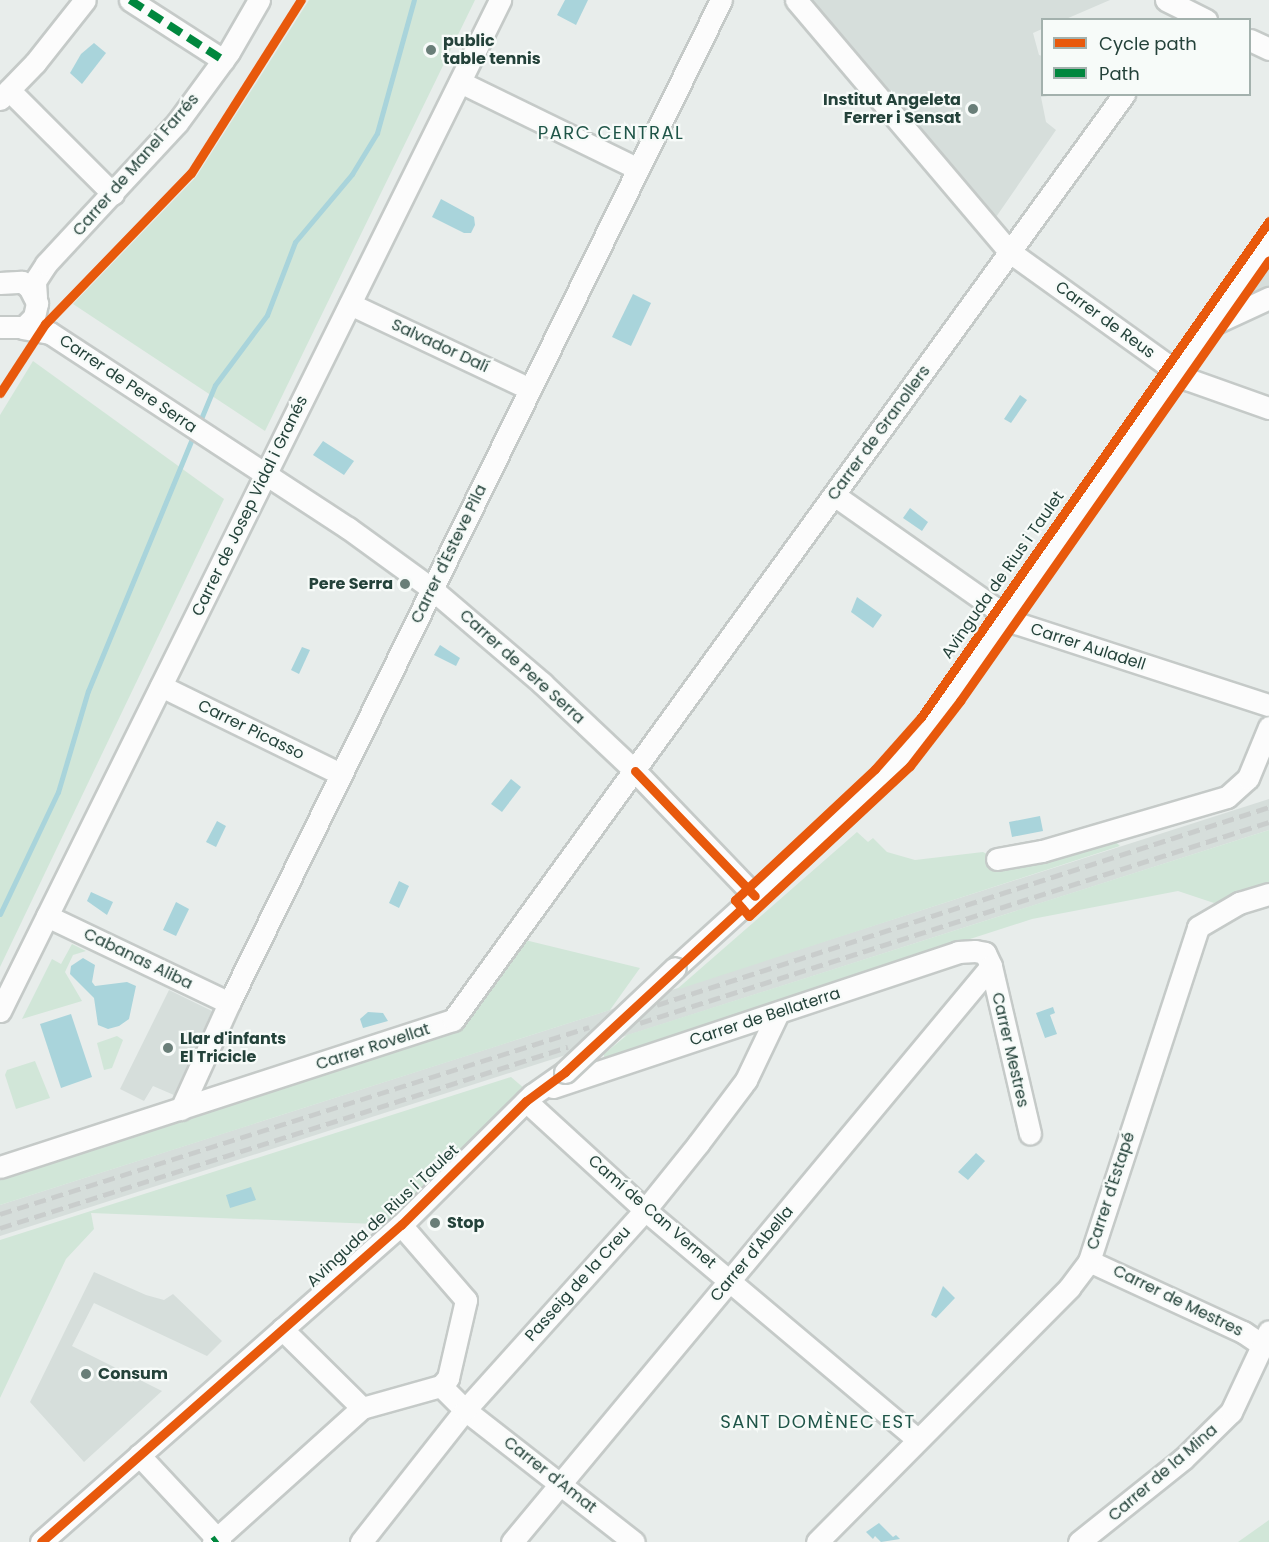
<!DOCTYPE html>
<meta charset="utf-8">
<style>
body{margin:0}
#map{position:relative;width:1269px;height:1542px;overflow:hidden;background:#e8edeb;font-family:Poppins,sans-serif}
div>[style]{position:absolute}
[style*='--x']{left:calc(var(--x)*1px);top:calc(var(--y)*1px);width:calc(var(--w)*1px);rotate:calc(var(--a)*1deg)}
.built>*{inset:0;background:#d6dedb}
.green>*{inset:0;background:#d1e6d8}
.water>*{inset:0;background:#a9d4db}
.stream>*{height:5px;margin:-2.5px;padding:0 2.5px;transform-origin:2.5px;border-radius:2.5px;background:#a9d4db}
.roads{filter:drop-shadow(2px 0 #c5cac8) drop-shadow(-2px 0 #c5cac8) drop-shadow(0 2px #c5cac8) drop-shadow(0 -2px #c5cac8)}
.minor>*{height:21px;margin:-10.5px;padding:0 10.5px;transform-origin:10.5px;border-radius:10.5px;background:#fcfcfc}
.rail>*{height:4.5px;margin-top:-2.25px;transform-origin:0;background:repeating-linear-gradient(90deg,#c9cdcc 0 12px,transparent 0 18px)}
.bridges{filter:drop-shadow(2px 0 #c5cac8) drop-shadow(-2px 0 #c5cac8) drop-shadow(0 2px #c5cac8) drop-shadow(0 -2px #c5cac8)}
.minor-bridge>*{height:21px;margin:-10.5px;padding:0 10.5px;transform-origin:10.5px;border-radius:10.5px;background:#fcfcfc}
.quiet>*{height:8px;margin-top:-4px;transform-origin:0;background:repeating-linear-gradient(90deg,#00873e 0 15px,transparent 0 23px)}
.cycleway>*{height:9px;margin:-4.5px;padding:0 4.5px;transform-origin:4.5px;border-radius:4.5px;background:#e8590c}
.dots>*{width:16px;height:16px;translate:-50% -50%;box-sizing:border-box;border:3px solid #f7fbf9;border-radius:50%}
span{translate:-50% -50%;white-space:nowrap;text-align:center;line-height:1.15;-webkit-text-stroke:4.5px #f7fbf9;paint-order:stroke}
.poi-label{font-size:16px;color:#24423a;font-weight:700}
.left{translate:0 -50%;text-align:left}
.right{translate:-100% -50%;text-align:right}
.street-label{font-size:16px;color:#24423a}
.neighbourhood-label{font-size:18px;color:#1f5548;letter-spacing:1.5px}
.legend{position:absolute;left:1041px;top:18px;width:210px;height:78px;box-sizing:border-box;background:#f7fbf9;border:2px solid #a3b1ad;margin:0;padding:8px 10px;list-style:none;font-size:18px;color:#24423a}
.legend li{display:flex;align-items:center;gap:12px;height:30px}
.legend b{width:30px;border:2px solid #a3b1ad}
</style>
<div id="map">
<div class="built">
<i style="clip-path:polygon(812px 0,1110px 0,1066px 19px,1042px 20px,1042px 29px,1033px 33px,1039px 55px,1042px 56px,1042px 94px,1055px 95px,1041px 97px,1046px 122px,1056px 130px,994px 220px)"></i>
<i style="clip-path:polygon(1269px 238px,1269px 298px,1212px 324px)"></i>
<i style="clip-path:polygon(1269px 799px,1269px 830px,0 1236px,0 1205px)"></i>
<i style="clip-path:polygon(169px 990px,212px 1011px,174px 1095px,153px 1086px,144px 1101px,120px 1089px)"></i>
<i style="clip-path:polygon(94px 1272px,146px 1295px,164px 1300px,173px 1294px,222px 1341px,207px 1356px,94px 1303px,72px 1346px,162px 1391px,84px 1462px,30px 1402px)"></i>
</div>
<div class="green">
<i style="clip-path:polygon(309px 0,475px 0,265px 431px,73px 304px,196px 177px)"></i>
<i style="clip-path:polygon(33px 361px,224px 499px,0 967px,0 415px)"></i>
<i style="clip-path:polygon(1269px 830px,1269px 886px,1214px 903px,1178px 891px,1032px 919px,726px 1018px,604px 1063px,604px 1054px,627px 1035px)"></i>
<i style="clip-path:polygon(857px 832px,868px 842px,873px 838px,887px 852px,915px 860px,983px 852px,997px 859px,1106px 833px,1120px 846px,676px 990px)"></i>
<i style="clip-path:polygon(525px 940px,640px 968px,610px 1010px,0 1205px,0 1173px,460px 1025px)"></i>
<i style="clip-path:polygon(72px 944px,86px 951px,73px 955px,65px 972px,82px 1001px,22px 1019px,52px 959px,61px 964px)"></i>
<i style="clip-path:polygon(117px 1036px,123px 1040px,112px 1068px,104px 1070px,97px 1043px)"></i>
<i style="clip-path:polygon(35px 1061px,50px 1098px,16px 1109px,5px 1075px,7px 1070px)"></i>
<i style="clip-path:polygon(511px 1077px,532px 1095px,401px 1225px,91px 1213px,94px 1229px,66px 1259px,0 1398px,0 1240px)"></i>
<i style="clip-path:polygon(1269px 1520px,1269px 1542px,1238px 1542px)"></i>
</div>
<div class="water">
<i style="clip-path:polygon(565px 0,588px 0,576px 25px,557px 15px)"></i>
<i style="clip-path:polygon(94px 43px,106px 53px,82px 84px,70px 73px,81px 54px)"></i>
<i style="clip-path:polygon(441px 199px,474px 217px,475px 225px,471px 233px,464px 233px,432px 217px)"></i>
<i style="clip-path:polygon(633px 294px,651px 303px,631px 346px,612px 337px)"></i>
<i style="clip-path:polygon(1020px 395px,1027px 400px,1011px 423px,1004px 419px)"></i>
<i style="clip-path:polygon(323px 441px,354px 461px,344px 475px,313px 455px)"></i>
<i style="clip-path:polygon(910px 508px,928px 522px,922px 531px,903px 518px)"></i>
<i style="clip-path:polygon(857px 597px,882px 615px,873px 628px,851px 612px)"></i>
<i style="clip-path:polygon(440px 645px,460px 658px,456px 666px,434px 655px)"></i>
<i style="clip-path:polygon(302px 647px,310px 650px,299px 674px,291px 670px)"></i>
<i style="clip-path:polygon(511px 779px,521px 787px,502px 812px,491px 804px)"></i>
<i style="clip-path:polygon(1040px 816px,1043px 831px,1012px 837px,1009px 822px)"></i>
<i style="clip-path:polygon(217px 821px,226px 826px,216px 847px,206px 842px)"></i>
<i style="clip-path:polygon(399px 881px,409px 886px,399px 908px,389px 903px)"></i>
<i style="clip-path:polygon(91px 892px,113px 902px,107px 915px,87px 901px)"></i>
<i style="clip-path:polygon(176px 902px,189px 909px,176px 936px,163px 930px)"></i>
<i style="clip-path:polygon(83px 958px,95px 965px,92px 982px,95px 986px,127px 982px,136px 986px,129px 1019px,119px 1026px,108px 1029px,98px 1025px,94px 998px,70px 974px,71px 966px)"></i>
<i style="clip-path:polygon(1053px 1007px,1055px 1013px,1050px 1015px,1057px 1034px,1045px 1038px,1036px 1013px)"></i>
<i style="clip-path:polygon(368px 1012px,383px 1013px,388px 1021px,363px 1028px,360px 1019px)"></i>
<i style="clip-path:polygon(71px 1014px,92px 1077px,61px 1088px,40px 1024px)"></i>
<i style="clip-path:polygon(976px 1153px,985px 1161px,968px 1180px,958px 1172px)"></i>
<i style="clip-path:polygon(251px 1187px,256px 1200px,230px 1208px,226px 1195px)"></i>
<i style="clip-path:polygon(943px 1286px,955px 1298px,936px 1318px,931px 1315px)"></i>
<i style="clip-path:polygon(879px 1523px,893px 1537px,896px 1535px,900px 1539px,881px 1542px,875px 1536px,873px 1539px,866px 1532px)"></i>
</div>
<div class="stream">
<i style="--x:198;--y:426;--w:44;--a:-67.5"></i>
<i style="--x:215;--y:385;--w:87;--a:-53.4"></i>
<i style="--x:267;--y:315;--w:78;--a:-69"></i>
<i style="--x:295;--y:242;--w:89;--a:-50"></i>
<i style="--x:352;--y:174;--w:48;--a:-58.6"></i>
<i style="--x:377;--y:133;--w:138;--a:-74.5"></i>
<i style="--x:0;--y:914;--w:135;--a:-64.6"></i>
<i style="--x:58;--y:792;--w:105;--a:-73.5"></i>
<i style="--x:88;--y:691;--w:278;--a:-67.6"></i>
</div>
<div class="roads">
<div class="minor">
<i style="--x:130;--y:0;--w:111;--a:32.8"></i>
<i style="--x:796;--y:0;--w:331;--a:49.7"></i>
<i style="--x:1010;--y:252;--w:218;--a:35.7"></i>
<i style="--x:1187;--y:379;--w:87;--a:19.5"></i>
<i style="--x:1166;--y:0;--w:45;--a:26.6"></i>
<i style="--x:1250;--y:40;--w:21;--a:25"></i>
<i style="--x:460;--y:82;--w:198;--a:26"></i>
<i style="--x:9;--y:90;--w:147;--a:45"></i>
<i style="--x:0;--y:99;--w:50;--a:-45.8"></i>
<i style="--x:35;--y:63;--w:80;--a:-51.6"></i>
<i style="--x:0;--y:283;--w:22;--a:-3"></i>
<i style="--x:22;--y:282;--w:9;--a:36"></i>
<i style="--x:29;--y:287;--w:18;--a:63"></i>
<i style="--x:37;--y:303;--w:14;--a:102"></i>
<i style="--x:34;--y:317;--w:14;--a:135"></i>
<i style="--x:24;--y:327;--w:24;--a:180"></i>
<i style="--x:36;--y:297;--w:16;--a:-94"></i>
<i style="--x:35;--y:281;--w:20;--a:-57"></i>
<i style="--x:46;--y:264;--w:192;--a:-47.1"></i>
<i style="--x:177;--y:123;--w:88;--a:-53.8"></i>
<i style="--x:229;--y:52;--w:60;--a:-60"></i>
<i style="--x:350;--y:304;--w:199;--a:25.3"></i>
<i style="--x:1213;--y:324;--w:62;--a:-24.9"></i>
<i style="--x:22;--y:328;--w:28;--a:10"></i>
<i style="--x:50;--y:333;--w:356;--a:33.2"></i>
<i style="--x:348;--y:528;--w:104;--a:36"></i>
<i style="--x:432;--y:589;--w:145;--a:40.5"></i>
<i style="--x:542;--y:683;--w:128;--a:43.4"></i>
<i style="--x:635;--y:771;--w:173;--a:46.2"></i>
<i style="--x:834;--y:495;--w:223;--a:35.1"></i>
<i style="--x:1016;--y:623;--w:266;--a:18"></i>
<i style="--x:161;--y:686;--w:200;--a:26.1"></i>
<i style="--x:997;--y:859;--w:46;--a:-10.1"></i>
<i style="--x:1042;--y:851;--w:193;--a:-16.3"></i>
<i style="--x:1227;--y:797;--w:28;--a:-42"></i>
<i style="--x:1248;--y:778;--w:55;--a:-67.6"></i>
<i style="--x:47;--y:916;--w:202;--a:25.5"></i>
<i style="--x:675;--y:968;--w:234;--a:-42.2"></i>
<i style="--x:848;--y:811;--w:95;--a:-45.4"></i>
<i style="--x:915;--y:743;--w:614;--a:-54.81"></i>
<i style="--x:0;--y:1011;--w:1128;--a:-63.68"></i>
<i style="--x:553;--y:1087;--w:427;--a:-18.4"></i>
<i style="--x:958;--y:952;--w:17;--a:-3"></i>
<i style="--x:975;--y:951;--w:10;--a:11"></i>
<i style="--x:985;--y:953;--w:14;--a:65"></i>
<i style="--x:991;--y:966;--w:172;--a:76.9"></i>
<i style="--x:526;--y:1101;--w:161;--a:42.5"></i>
<i style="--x:645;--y:1210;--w:356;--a:40.1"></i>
<i style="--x:181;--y:1109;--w:116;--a:-65.6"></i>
<i style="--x:229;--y:1003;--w:1117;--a:-63.87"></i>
<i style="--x:0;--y:1167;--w:476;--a:-18"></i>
<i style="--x:453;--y:1020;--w:1144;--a:-54.07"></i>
<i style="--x:1089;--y:1261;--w:170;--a:24.8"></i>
<i style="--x:1243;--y:1332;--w:25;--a:34"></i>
<i style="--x:282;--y:1329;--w:112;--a:44.6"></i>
<i style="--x:362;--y:1408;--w:82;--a:-15.6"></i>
<i style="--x:441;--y:1386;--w:11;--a:-49"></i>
<i style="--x:448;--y:1378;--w:80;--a:-77"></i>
<i style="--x:466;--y:1300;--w:99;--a:-130.9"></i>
<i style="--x:441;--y:1386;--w:34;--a:45"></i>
<i style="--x:465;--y:1410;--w:214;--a:38"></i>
<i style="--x:139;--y:1455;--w:119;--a:47"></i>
<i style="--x:41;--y:1542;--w:480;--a:-41.4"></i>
<i style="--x:401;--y:1225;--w:185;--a:-44.8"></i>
<i style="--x:532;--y:1095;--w:40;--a:-34.9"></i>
<i style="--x:213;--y:1542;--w:200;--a:-42"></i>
<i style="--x:361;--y:1542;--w:168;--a:-51.8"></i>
<i style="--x:465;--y:1410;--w:269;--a:-48"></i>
<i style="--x:645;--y:1210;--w:85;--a:-51.2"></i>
<i style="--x:698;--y:1144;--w:80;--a:-53.1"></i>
<i style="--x:746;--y:1080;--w:72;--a:-64.5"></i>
<i style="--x:512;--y:1542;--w:749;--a:-50.25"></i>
<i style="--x:817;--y:1542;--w:358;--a:-45.2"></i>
<i style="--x:1069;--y:1288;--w:34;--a:-53"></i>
<i style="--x:1089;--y:1261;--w:351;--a:-71.9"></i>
<i style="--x:1198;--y:927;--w:48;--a:-30.3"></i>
<i style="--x:1239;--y:903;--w:31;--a:-17"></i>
<i style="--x:1079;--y:1542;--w:133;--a:-38.6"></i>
<i style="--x:1183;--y:1459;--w:67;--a:-44.4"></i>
<i style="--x:1231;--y:1412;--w:89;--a:-64.9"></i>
</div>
</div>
<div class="rail">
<i style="--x:657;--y:1005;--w:643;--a:-17.93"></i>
<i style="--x:640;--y:1023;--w:660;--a:-17.72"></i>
<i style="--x:0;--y:1214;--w:618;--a:-17.61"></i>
<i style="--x:0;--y:1228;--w:596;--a:-17.68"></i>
</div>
<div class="bridges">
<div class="minor-bridge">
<i style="--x:565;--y:1072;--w:151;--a:-43.4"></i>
</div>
</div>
<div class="quiet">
<i style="--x:130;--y:0;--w:111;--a:32.8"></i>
<i style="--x:213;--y:1542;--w:5;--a:-37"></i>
</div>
<div class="cycleway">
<i style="--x:1269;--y:221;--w:606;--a:125.05"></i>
<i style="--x:921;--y:717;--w:69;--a:131.5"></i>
<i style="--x:875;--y:769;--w:192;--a:136.9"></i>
<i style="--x:735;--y:900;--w:21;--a:49"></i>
<i style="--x:749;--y:916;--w:220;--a:-43"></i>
<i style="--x:910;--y:766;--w:82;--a:-52.4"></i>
<i style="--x:960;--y:701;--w:538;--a:-54.98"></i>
<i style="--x:0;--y:393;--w:82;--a:-56.9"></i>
<i style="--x:45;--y:324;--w:210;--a:-46"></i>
<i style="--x:191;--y:173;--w:205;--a:-57.6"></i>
<i style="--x:635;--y:771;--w:173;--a:46.2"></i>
<i style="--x:41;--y:1542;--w:480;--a:-41.4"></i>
<i style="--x:401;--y:1225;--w:176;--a:-44.8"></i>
<i style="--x:526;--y:1101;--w:49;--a:-36.6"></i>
<i style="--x:565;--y:1072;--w:241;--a:-42.8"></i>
</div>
<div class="dots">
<i style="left:431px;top:50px;background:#697e78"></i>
<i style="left:973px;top:109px;background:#697e78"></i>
<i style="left:405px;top:584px;background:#697e78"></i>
<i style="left:168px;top:1048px;background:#697e78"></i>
<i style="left:435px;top:1223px;background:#697e78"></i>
<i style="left:86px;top:1374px;background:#697e78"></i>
</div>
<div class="poi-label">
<span class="left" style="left:443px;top:50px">public<br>table tennis</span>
<span class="right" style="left:961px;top:109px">Institut Angeleta<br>Ferrer i Sensat</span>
<span class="right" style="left:393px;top:584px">Pere Serra</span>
<span class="left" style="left:180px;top:1048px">Llar d'infants<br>El Tricicle</span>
<span class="left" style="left:447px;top:1223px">Stop</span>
<span class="left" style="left:98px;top:1374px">Consum</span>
</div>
<div class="street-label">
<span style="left:136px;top:165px;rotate:-49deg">Carrer de Manel Farrés</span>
<span style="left:1105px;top:320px;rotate:36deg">Carrer de Reus</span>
<span style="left:440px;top:346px;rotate:25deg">Salvador Dalí</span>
<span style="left:128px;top:384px;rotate:34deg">Carrer de Pere Serra</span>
<span style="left:879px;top:433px;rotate:-54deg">Carrer de Granollers</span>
<span style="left:250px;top:506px;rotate:-64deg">Carrer de Josep Vidal i Granés</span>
<span style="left:449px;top:554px;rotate:-64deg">Carrer d'Esteve Pila</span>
<span style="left:1003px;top:575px;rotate:-55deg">Avinguda de Rius i Taulet</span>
<span style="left:1088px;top:647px;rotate:18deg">Carrer Auladell</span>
<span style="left:522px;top:667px;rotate:42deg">Carrer de Pere Serra</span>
<span style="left:251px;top:730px;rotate:26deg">Carrer Picasso</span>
<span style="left:138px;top:959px;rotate:26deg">Cabanas Aliba</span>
<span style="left:765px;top:1017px;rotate:-18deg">Carrer de Bellaterra</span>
<span style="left:373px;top:1047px;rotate:-18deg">Carrer Rovellat</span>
<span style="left:1010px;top:1050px;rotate:77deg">Carrer Mestres</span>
<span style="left:1111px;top:1191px;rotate:-72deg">Carrer d'Estapé</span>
<span style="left:652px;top:1212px;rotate:41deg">Camí de Can Vernet</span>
<span style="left:383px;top:1216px;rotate:-43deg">Avinguda de Rius i Taulet</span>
<span style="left:752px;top:1254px;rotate:-50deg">Carrer d'Abella</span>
<span style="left:578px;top:1284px;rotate:-48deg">Passeig de la Creu</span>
<span style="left:1178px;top:1301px;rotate:26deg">Carrer de Mestres</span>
<span style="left:1163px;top:1473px;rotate:-41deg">Carrer de la Mina</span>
<span style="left:550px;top:1475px;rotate:38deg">Carrer d'Amat</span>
</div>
<div class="neighbourhood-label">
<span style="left:611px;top:133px">PARC CENTRAL</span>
<span style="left:818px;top:1422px">SANT DOMÈNEC EST</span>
</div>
<ul class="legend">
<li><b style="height:8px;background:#e8590c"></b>Cycle path</li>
<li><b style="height:8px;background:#00873e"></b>Path</li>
</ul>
</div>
